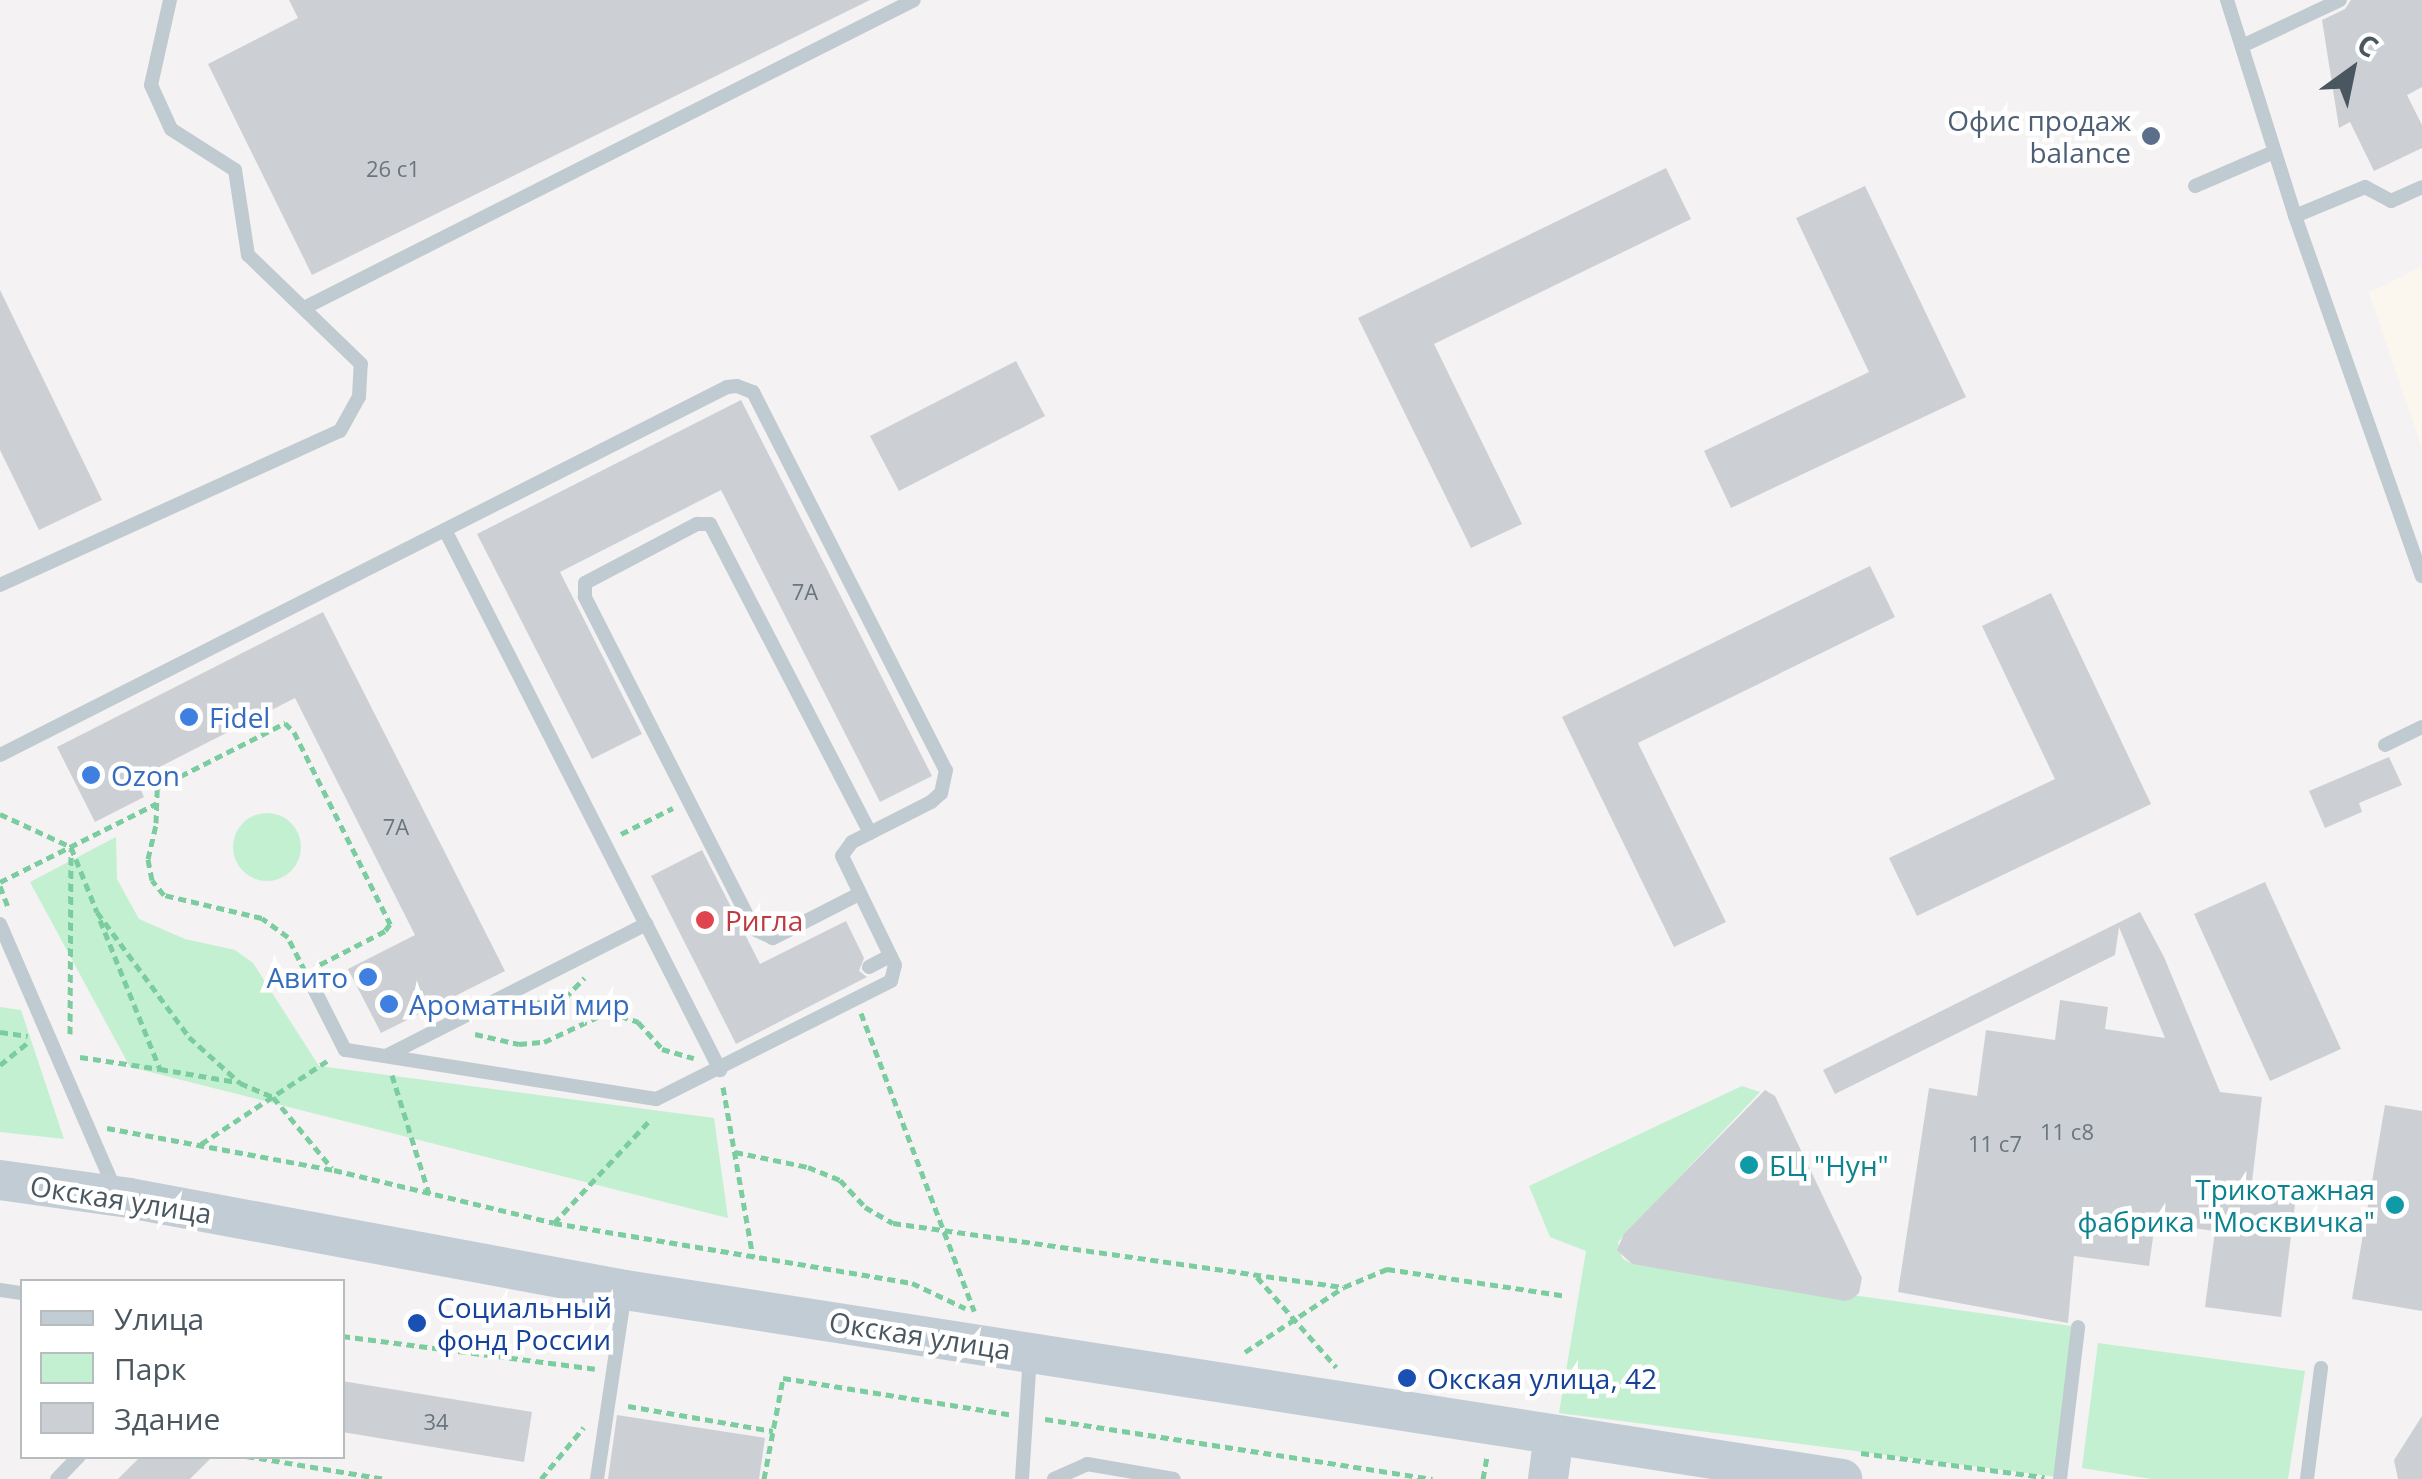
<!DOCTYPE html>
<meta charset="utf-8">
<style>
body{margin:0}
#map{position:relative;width:2422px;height:1479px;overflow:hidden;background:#f4f2f2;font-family:"Open Sans",sans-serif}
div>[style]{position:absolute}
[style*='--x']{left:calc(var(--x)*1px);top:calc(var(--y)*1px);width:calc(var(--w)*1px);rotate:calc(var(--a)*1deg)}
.commercial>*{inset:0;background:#fcf7ee}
.green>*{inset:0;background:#c3f0d1}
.round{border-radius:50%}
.building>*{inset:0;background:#ccd0d4}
.path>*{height:5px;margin-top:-2.5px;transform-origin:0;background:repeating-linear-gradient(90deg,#7bcda0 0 8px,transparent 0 13px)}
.lane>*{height:14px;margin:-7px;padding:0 7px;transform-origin:7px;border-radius:7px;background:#c0cad1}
.secondary>*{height:40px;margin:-20px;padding:0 20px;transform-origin:20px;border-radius:20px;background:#c1ccd5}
.dots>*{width:28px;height:28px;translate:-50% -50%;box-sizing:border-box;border:5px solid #fff;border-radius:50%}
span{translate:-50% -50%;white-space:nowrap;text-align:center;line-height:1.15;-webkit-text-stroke:9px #fff;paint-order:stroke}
.number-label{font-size:22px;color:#6a757d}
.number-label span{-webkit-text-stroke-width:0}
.service-label{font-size:28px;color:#4e5e75}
.right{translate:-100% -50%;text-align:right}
.shop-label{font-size:28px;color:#366cbe}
.left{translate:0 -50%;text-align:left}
.health-label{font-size:28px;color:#be3a42}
.culture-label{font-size:28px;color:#0d838f}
.street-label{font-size:28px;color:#4a5760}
.transit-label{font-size:28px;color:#164399}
.legend{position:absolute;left:20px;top:1279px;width:325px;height:180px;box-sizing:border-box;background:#fff;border:2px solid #b7bcbf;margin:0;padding:12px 18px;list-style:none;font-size:30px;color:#4a5760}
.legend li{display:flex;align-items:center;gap:20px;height:50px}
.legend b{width:50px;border:2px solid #b7bcbf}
.north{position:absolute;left:2302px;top:20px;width:100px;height:100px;-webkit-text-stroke:8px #fff;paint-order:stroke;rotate:33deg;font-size:28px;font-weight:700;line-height:40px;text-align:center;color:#4a5760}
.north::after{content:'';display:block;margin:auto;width:35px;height:45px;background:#4a5760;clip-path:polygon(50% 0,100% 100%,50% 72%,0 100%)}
</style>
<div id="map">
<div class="commercial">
<i style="clip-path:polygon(2422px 266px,2422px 448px,2369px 293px)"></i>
</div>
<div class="green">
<i class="round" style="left:233px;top:813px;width:68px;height:68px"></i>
<i style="clip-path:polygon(116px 837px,117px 879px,139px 919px,185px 939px,235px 950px,253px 963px,319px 1066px,714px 1118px,728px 1218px,130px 1067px,30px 882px)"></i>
<i style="clip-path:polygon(0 1007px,21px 1010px,64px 1139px,0 1132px)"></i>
<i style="clip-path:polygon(1742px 1086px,1760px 1092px,1618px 1242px,1622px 1258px,1632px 1264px,2078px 1327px,2058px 1477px,1559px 1413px,1586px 1251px,1550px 1237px,1529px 1186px)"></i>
<i style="clip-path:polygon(2098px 1343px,2305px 1371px,2288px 1479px,2152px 1479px,2082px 1468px)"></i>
</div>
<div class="building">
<i style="clip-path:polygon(289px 0,870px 0,312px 275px,208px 64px,298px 18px)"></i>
<i style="clip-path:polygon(2351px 0,2422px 0,2422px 87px,2407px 95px,2422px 125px,2422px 148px,2374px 171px,2350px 122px,2339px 128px,2322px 20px,2345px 9px)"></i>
<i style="clip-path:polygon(1666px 168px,1691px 219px,1434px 344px,1522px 524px,1471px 548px,1358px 318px)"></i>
<i style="clip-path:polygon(1865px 186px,1966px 397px,1731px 508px,1704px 451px,1869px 372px,1796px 218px)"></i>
<i style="clip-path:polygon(0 290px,102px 500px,39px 530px,0 450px)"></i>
<i style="clip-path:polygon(1016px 361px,1045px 416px,899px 491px,870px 436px)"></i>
<i style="clip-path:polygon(741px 400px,932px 776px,880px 802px,721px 490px,560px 572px,642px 734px,592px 759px,477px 534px)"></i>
<i style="clip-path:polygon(1870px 566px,1895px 617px,1638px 743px,1726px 922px,1674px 947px,1562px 717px)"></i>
<i style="clip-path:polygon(2051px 593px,2151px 804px,1917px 916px,1889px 858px,2055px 779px,1982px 626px)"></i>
<i style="clip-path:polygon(323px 612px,505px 971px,381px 1033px,348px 969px,415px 935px,295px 698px,136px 779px,144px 797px,95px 822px,57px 747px)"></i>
<i style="clip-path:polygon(2389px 757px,2402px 785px,2359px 803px,2362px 812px,2325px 828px,2309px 791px)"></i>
<i style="clip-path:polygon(702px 850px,760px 964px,846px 921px,864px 958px,859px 971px,867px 977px,736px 1044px,651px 876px)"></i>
<i style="clip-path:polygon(2265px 882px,2341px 1049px,2270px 1081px,2194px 914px)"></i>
<i style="clip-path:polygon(2140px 912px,2164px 957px,2220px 1092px,2262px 1097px,2252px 1182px,2297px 1188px,2281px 1317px,2205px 1307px,2215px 1231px,2155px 1223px,2149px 1266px,2074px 1256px,2068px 1323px,1898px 1292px,1929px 1088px,1977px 1096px,1986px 1030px,2055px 1040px,2060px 1000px,2108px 1007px,2105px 1029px,2165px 1038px,2119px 927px,2115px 955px,1835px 1094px,1823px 1070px)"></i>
<i style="clip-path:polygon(1765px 1090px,1775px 1096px,1862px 1278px,1859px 1293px,1852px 1299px,1845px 1301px,1632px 1264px,1617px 1250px,1624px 1234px)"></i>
<i style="clip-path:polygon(2385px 1105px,2422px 1111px,2422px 1311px,2352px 1299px)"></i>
<i style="clip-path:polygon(342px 1381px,532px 1412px,524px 1462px,342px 1432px)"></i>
<i style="clip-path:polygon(617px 1415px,765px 1438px,759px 1479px,608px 1479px)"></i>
<i style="clip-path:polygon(2422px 1416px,2422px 1479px,2398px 1479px,2394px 1460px)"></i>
<i style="clip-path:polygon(141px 1456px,213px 1456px,190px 1479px,118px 1479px)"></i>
</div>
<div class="path">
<i style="--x:0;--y:814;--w:78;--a:24.9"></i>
<i style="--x:71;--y:847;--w:70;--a:68.2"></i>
<i style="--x:97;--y:912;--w:155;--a:53.6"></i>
<i style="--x:189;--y:1037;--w:69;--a:42"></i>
<i style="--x:240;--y:1083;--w:36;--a:23"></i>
<i style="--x:273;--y:1097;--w:92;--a:50.3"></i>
<i style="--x:621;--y:834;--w:58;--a:-26.6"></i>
<i style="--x:0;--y:882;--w:174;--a:-26.6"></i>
<i style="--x:0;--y:886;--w:22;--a:69"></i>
<i style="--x:100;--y:920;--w:161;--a:68.1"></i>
<i style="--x:160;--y:1069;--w:78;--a:9.6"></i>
<i style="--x:305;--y:971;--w:38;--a:-117"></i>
<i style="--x:288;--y:937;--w:32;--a:-144"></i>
<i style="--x:262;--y:918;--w:101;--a:-166.8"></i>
<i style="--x:164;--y:895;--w:19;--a:-129"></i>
<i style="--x:152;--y:880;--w:21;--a:-101"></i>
<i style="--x:148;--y:859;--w:37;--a:-77"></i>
<i style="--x:156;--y:823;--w:35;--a:-88"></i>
<i style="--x:157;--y:788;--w:144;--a:-26.9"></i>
<i style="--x:285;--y:723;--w:13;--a:45"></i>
<i style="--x:294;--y:732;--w:215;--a:63.4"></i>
<i style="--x:390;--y:924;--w:9;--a:126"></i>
<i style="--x:385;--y:931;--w:79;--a:152.8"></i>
<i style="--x:535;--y:1003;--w:30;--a:-9"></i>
<i style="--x:565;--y:998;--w:28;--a:-46"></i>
<i style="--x:861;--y:1013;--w:319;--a:69.2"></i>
<i style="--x:0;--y:1032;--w:28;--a:8"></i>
<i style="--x:70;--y:1034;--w:184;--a:-89.7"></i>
<i style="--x:475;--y:1034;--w:45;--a:12.8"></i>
<i style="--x:519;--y:1044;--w:25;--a:-5"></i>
<i style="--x:544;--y:1042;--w:71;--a:-25.1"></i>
<i style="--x:608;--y:1012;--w:32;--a:18"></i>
<i style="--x:638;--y:1022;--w:36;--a:48"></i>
<i style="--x:662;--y:1049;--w:33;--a:16"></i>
<i style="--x:80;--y:1057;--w:81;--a:8.5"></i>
<i style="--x:0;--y:1065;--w:38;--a:-39"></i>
<i style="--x:392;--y:1075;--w:128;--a:72.7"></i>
<i style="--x:723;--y:1087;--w:173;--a:80"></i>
<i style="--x:107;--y:1128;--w:231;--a:10.5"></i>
<i style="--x:334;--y:1170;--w:226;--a:13.5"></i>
<i style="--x:554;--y:1223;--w:363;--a:9.5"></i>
<i style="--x:912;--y:1283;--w:59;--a:25.3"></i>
<i style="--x:201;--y:1144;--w:154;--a:-33.4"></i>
<i style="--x:735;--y:1152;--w:75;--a:11.6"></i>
<i style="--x:808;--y:1167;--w:35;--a:22"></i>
<i style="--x:840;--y:1180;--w:37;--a:47"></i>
<i style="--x:865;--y:1207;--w:32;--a:30"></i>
<i style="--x:893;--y:1223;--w:456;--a:8.1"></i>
<i style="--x:1344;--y:1287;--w:47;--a:-22.7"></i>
<i style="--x:1387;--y:1269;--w:177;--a:8.5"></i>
<i style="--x:554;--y:1223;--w:142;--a:-47"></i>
<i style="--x:1257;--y:1277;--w:120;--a:48.7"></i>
<i style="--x:342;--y:1336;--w:255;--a:7.4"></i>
<i style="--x:1245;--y:1352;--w:118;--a:-33.3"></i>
<i style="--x:628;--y:1406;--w:147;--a:9.8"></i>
<i style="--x:1045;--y:1419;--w:392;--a:8.8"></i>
<i style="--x:1861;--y:1453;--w:185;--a:7.5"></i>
<i style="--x:246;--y:1456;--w:141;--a:9.4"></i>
<i style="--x:541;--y:1479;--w:67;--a:-50.4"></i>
<i style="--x:764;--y:1479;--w:103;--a:-79.3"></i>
<i style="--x:783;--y:1378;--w:229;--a:9.1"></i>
<i style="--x:1483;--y:1479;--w:22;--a:-80"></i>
</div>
<div class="lane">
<i style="--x:2227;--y:0;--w:226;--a:72.5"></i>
<i style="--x:2295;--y:216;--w:382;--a:70.6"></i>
<i style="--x:2242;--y:46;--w:108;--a:-25.1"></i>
<i style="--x:2195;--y:186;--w:86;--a:-23.3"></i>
<i style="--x:2295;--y:216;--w:76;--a:-22.5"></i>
<i style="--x:2365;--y:187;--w:30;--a:28"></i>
<i style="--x:2391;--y:201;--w:34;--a:-24"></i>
<i style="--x:304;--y:308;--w:683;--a:-26.79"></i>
<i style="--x:445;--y:530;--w:442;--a:63"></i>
<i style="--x:0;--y:585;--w:373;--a:-24.4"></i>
<i style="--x:340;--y:431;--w:39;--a:-61"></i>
<i style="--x:359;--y:397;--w:33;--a:-87"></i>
<i style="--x:361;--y:364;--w:157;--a:-136"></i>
<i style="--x:248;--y:255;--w:86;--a:-98.7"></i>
<i style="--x:235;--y:170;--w:76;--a:-147.4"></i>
<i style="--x:171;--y:129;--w:48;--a:-114.4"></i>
<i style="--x:151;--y:85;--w:87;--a:-77.4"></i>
<i style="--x:2385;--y:745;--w:41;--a:-25.9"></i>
<i style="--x:0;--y:755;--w:815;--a:-26.85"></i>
<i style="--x:727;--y:387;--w:10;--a:-6"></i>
<i style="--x:737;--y:386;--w:17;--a:21"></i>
<i style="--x:753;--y:392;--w:424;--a:63"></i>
<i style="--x:946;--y:770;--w:24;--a:102"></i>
<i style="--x:941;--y:793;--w:13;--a:138"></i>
<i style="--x:931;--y:802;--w:89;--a:153.1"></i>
<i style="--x:852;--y:842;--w:17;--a:126"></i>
<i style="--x:842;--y:856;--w:121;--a:64.1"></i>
<i style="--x:895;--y:965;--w:16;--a:104"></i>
<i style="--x:891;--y:981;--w:263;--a:153.3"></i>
<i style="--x:656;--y:1099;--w:315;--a:-171"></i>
<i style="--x:345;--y:1050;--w:71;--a:-116.9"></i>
<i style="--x:859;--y:894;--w:97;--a:152.9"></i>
<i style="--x:773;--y:938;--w:21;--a:-155"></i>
<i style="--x:754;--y:929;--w:373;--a:-117"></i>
<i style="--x:585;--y:597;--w:14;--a:-90"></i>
<i style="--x:585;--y:583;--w:127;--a:-27.8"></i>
<i style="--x:697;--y:524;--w:13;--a:0"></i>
<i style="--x:710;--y:524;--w:348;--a:62.6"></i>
<i style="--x:0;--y:924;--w:290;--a:66.6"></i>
<i style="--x:869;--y:967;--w:24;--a:-28"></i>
<i style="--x:386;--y:1056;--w:292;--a:-26.9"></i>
<i style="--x:646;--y:924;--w:164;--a:63.1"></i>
<i style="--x:0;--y:1290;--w:22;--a:8"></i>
<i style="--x:57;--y:1479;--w:32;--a:-46"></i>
<i style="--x:597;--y:1479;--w:190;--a:-81.5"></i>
<i style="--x:1022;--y:1479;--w:124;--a:-86.3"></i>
<i style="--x:1054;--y:1479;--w:36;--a:-24"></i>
<i style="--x:1087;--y:1464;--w:88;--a:9.8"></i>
<i style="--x:2060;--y:1479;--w:153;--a:-83.2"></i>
<i style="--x:2307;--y:1479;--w:112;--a:-82.8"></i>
</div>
<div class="secondary">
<i style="--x:0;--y:1180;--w:130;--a:7.9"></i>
<i style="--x:129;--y:1198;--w:504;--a:10.51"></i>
<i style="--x:625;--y:1290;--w:1232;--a:8.83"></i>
<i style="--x:1548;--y:1479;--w:44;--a:-82.2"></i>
</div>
<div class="dots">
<i style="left:2151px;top:136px;background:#5c6f8a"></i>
<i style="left:189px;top:717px;background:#3f7fe0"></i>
<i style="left:91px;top:775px;background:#3f7fe0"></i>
<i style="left:705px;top:920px;background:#e0444e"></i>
<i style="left:368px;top:977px;background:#3f7fe0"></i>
<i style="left:389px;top:1004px;background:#3f7fe0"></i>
<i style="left:1749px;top:1165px;background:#0f9aa8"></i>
<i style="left:2395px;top:1205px;background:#0f9aa8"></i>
<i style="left:417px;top:1323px;background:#1a4fb4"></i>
<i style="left:1407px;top:1378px;background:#1a4fb4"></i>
</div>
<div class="number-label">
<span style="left:393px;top:169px">26 с1</span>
<span style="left:805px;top:592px">7А</span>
<span style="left:396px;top:827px">7А</span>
<span style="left:2067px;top:1132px">11 с8</span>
<span style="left:1995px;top:1144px">11 с7</span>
<span style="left:436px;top:1422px">34</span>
</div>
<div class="service-label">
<span class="right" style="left:2131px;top:136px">Офис продаж<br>balance</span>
</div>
<div class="shop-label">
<span class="left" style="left:209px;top:717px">Fidel</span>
<span class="left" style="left:111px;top:775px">Ozon</span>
<span class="right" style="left:348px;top:977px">Авито</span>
<span class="left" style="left:409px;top:1004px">Ароматный мир</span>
</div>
<div class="health-label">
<span class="left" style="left:725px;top:920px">Ригла</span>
</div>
<div class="culture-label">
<span class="left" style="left:1769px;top:1165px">БЦ "Нун"</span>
<span class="right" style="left:2375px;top:1205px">Трикотажная<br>фабрика "Москвичка"</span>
</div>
<div class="street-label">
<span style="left:121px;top:1199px;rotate:9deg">Окская улица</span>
<span style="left:920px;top:1335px;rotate:9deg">Окская улица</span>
</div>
<div class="transit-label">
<span class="left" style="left:437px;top:1323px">Социальный<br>фонд России</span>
<span class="left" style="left:1427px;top:1378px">Окская улица, 42</span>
</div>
<ul class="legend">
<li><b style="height:12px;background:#c1ccd5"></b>Улица</li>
<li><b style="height:28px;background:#c3f0d1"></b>Парк</li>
<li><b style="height:28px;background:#ccd0d4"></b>Здание</li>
</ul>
<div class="north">С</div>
</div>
